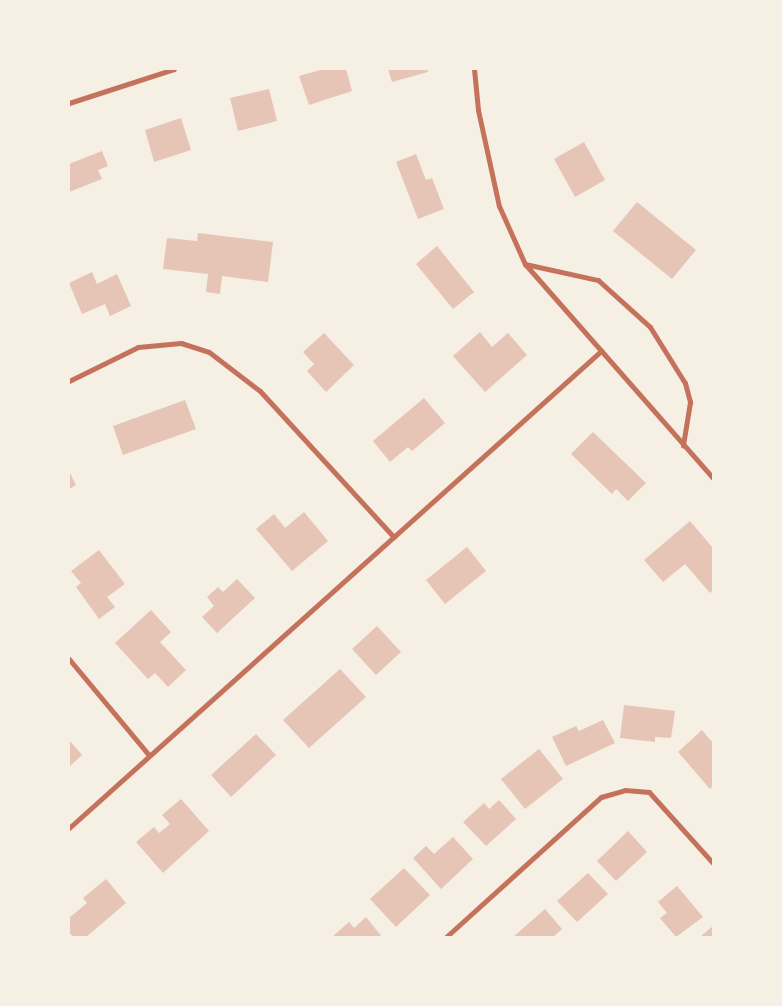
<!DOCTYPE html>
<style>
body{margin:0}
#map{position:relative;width:782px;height:1006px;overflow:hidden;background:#f6efe4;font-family:"IBM Plex Sans",sans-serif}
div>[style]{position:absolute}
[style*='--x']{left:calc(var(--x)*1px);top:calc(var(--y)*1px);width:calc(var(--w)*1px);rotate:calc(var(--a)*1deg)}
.building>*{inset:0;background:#e6c5b7}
.minor>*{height:5px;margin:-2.5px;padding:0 2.5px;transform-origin:2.5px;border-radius:2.5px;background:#c5725c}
span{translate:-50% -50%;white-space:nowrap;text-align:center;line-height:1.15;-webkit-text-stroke:4.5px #f6efe4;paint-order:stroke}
.frame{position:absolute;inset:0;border:70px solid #f6efe4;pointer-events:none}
</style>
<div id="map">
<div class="building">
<i style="clip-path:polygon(324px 69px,346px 69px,352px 91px,309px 105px,299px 76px)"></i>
<i style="clip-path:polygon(388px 69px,427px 69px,428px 72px,392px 82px)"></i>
<i style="clip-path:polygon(269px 89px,277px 121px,238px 131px,230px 98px)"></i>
<i style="clip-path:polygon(181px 118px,191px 150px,154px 162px,145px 130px)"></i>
<i style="clip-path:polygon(584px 142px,605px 180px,575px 197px,554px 159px)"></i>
<i style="clip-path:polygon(102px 151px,108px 166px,98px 170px,102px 179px,69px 192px,69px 164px)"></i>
<i style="clip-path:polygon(416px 154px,426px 180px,432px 178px,444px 209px,418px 219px,396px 162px)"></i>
<i style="clip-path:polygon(637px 202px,696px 250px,672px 279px,613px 231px)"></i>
<i style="clip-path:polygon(198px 233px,273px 242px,268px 282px,222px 276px,220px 294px,206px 292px,208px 274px,163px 269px,167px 238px,197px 241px)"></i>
<i style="clip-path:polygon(437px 246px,474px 292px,453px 309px,416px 264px)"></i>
<i style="clip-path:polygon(92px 272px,97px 284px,117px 274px,131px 306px,110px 316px,105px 304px,82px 314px,69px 283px)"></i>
<i style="clip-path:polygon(480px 332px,492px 347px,508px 333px,527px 355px,485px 392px,453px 356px)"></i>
<i style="clip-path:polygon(324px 333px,354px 365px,326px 392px,307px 371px,314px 364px,303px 352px)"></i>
<i style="clip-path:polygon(424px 398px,445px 423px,412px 451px,408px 447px,390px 462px,373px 441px)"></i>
<i style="clip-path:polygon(185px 400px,196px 429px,123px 455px,113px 426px)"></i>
<i style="clip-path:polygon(593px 432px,646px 483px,628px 501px,616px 489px,612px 494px,571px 454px)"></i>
<i style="clip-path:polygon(69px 471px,76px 485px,69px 489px)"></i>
<i style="clip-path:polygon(304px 512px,328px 541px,292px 571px,256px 529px,274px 514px,285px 528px)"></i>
<i style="clip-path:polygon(690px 521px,713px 548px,713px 590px,710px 593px,685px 564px,663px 582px,644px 560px)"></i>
<i style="clip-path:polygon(467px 547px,486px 571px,445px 604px,426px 580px)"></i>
<i style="clip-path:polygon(99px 550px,125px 584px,107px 597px,115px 607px,99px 619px,76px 587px,81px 583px,71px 571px)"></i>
<i style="clip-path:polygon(237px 579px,255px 598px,217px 633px,202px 617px,214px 606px,207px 597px,218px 587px,223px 592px)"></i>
<i style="clip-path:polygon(151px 610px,171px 632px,160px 642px,186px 670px,168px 687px,155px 673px,148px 679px,115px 643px)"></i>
<i style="clip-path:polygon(377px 626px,401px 652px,376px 675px,352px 649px)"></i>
<i style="clip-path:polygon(340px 669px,366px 697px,309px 748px,283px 720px)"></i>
<i style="clip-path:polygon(624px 705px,675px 711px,671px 738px,655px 737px,655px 742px,620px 738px)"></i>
<i style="clip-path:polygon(603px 720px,615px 743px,566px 766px,552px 737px,576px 726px,579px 731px)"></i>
<i style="clip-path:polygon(702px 730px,713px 743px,713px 786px,710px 789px,678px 752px)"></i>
<i style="clip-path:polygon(256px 734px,276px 755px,231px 797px,211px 775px)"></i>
<i style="clip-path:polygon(69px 740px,82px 755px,69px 767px)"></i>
<i style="clip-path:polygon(539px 749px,563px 779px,525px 809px,501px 779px)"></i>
<i style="clip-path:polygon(181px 799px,209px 831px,163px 873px,136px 842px,154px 827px,159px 833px,170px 824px,162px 815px)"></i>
<i style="clip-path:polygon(499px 800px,516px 819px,486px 846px,463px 822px,484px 803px,489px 809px)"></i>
<i style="clip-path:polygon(628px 831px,647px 852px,616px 881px,597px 861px)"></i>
<i style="clip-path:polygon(453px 837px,473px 859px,441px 889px,413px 858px,426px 846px,434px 854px)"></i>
<i style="clip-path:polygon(404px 868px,430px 895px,396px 927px,370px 899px)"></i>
<i style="clip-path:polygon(588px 873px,608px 894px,577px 922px,557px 901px)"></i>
<i style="clip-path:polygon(106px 879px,126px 903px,86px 937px,73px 937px,69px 932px,69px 918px,87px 903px,83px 898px)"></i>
<i style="clip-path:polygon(677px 886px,703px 917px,676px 937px,660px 918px,667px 913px,658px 902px)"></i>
<i style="clip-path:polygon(545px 909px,562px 929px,553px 937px,513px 937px)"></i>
<i style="clip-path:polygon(366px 917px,382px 937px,332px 937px,349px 922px,354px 928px)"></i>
<i style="clip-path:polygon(713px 926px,713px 937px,700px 937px)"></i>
</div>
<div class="minor">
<i style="--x:474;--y:69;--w:41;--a:84.4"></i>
<i style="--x:478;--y:110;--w:98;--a:77.7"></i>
<i style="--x:499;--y:206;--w:64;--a:65.9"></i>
<i style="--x:525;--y:264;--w:285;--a:48.7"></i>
<i style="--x:69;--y:103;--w:110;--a:-17.9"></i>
<i style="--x:525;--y:264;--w:75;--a:12.4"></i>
<i style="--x:598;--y:280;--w:70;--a:42.1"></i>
<i style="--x:650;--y:327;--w:66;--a:58"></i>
<i style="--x:685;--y:383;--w:20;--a:75"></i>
<i style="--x:690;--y:402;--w:44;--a:99.2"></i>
<i style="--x:69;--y:381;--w:77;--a:-26.2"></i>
<i style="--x:138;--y:347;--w:43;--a:-5.3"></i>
<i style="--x:181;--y:343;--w:29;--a:18"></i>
<i style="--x:209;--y:352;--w:64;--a:37.4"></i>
<i style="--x:260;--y:391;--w:198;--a:47.5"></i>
<i style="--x:69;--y:659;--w:125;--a:50.2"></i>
<i style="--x:69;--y:828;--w:715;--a:-41.88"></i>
<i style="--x:446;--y:937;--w:209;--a:-42.1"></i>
<i style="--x:601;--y:797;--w:25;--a:-16"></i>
<i style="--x:625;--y:790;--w:24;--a:5"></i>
<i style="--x:649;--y:792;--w:96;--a:48"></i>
</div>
<div class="frame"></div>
</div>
